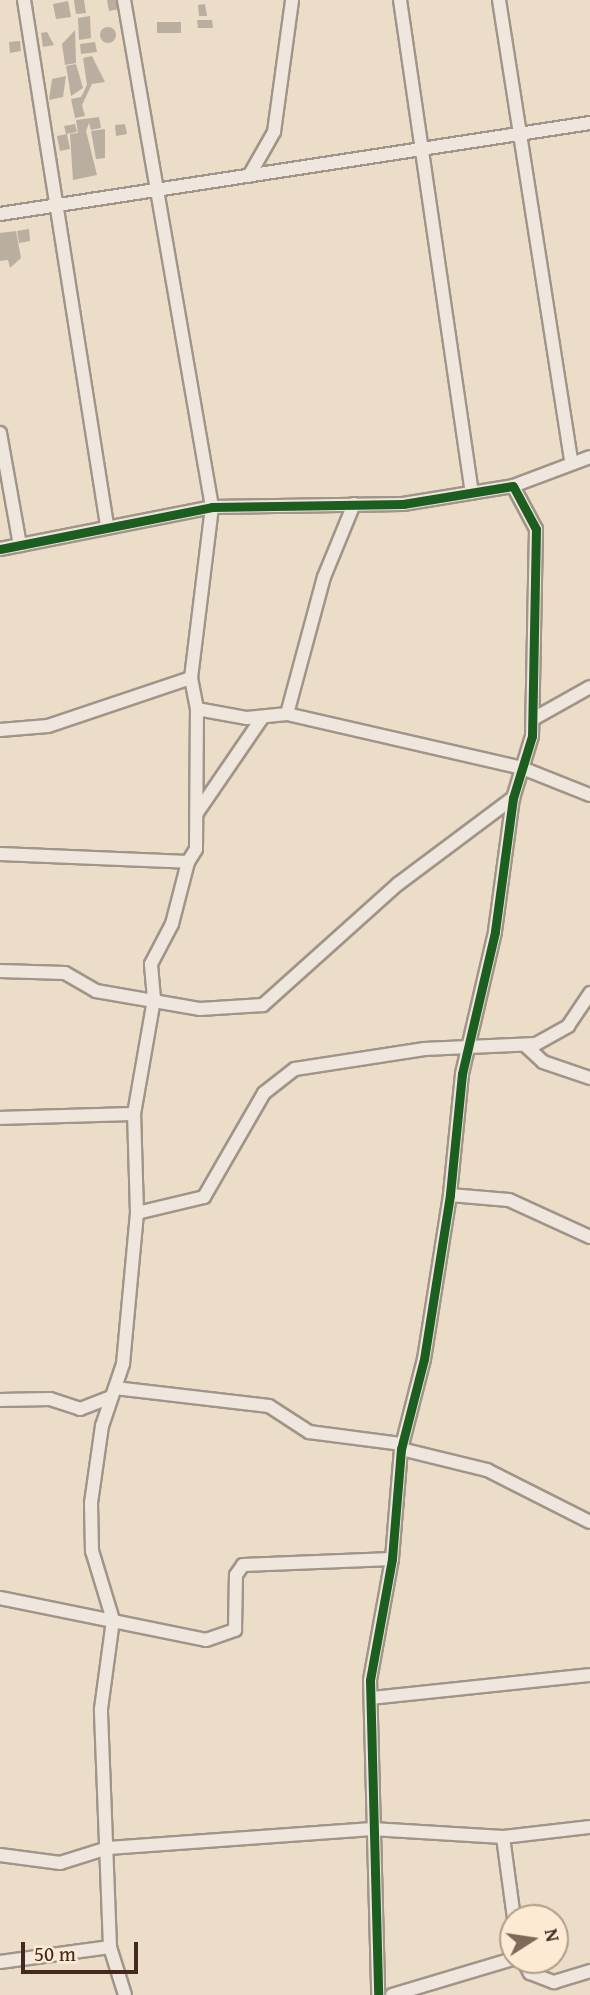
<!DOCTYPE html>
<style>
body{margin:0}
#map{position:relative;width:590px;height:1995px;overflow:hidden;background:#ecddc9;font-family:"Gentium Book Plus",serif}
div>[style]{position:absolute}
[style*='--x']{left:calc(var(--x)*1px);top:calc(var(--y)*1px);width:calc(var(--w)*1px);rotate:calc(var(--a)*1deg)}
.building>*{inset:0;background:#baaea1}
.round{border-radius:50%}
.roads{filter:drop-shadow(2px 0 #a19488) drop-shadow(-2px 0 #a19488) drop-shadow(0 2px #a19488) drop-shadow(0 -2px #a19488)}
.minor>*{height:12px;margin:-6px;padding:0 6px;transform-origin:6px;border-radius:6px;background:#efe6dd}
.cycleway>*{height:9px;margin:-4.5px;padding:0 4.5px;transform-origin:4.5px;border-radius:4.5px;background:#1b5e20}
span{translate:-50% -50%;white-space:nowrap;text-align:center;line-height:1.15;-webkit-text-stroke:7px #fcead3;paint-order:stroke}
.north{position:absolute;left:499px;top:1904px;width:70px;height:70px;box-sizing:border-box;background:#fcead3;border:2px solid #b29c8a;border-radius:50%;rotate:78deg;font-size:19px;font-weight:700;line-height:28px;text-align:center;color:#44281d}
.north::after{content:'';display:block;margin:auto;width:24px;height:32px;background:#7f6759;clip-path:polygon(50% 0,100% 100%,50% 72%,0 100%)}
.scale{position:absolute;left:21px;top:1942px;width:117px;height:32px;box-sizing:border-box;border:4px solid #44281d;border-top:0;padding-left:9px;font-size:21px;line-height:24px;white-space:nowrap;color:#44281d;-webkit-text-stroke:5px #fcead3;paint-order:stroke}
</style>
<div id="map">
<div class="building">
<i style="clip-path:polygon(74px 0,84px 0,86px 13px,76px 14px)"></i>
<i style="clip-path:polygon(107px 0,118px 0,119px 9px,109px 11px)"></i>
<i style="clip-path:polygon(68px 1px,71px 17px,56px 19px,53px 4px)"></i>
<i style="clip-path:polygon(205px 4px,207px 16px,199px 16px,198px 5px)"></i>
<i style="clip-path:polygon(90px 16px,91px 38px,79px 40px,78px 18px)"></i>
<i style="clip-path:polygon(197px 20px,212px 20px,213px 28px,198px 28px)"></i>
<i style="clip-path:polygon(157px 22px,181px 22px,181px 33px,157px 33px)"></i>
<i class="round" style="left:100px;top:27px;width:16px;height:16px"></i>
<i style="clip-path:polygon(75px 30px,76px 63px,65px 65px,62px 44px)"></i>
<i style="clip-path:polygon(47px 32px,54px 45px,43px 47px,41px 33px)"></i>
<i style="clip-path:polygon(20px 41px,21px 51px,10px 53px,9px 42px)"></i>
<i style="clip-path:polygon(95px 42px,97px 52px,81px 54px,80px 44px)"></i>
<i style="clip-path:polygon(92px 56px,105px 82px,92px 84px,82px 105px,85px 116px,75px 118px,71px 99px,81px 97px,87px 85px,83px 58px)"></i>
<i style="clip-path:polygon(76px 64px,83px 88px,71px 96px,66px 66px)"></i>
<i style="clip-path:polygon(66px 76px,63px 97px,49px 100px,52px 79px)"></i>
<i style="clip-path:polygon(99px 117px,101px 128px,91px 130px,89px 123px,86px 131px,97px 175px,73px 180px,70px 134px,78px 133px,76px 120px)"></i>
<i style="clip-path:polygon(75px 124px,77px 132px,66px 134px,64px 126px)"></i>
<i style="clip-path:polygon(125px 124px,127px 134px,116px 136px,115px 125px)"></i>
<i style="clip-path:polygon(105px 129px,105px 158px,96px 159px,91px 131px)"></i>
<i style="clip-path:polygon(67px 134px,70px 149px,60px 151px,57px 136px)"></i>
<i style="clip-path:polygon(29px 229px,30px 241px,19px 243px,17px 231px)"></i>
<i style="clip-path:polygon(16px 231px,21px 258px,10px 268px,8px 260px,0 261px,0 233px)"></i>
</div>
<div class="roads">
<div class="minor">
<i style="--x:24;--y:0;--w:532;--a:81.02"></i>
<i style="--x:124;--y:0;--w:515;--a:80.15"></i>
<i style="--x:212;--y:507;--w:172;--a:97"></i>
<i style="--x:191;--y:678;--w:32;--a:79"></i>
<i style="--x:197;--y:709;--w:51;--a:10.2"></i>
<i style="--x:247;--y:718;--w:40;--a:-5.7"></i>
<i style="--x:287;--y:714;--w:241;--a:12.9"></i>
<i style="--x:522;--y:768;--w:73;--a:21.7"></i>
<i style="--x:400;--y:0;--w:498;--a:81.7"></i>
<i style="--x:499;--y:0;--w:467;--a:81.1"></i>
<i style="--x:249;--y:176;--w:51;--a:-60.4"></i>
<i style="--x:274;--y:132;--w:133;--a:-82.2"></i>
<i style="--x:0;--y:214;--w:597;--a:-8.77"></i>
<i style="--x:0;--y:433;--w:114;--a:79.9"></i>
<i style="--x:513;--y:486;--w:82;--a:-20.6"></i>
<i style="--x:0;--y:549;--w:216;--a:-11.2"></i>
<i style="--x:212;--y:507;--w:191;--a:-0.9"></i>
<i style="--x:403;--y:504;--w:111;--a:-9.3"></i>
<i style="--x:513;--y:486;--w:49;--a:61.9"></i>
<i style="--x:536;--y:529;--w:207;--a:91.1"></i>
<i style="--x:532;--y:736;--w:65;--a:107"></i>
<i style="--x:513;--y:798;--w:135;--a:97.7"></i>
<i style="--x:495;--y:932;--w:146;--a:103.1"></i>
<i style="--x:462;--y:1074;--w:122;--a:95.7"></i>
<i style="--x:450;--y:1195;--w:166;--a:99"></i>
<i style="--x:424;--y:1359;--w:93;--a:104.3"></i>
<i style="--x:401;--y:1449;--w:110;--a:94.7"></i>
<i style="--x:392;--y:1559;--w:123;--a:100.3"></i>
<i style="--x:370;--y:1680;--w:315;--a:88.5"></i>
<i style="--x:287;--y:714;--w:142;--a:-74.9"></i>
<i style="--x:324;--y:577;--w:79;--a:-67.7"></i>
<i style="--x:533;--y:719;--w:65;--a:-29.3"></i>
<i style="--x:0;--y:730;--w:48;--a:-4.8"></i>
<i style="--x:48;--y:726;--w:151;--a:-18.6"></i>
<i style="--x:197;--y:813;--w:115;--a:-55.6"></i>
<i style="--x:0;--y:854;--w:188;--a:2.4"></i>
<i style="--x:188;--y:862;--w:15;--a:-58"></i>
<i style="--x:196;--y:849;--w:140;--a:-89.6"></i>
<i style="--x:0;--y:971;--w:65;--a:1.8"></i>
<i style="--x:65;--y:973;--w:36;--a:30"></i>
<i style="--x:96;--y:991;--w:106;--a:9.8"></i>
<i style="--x:200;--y:1009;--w:63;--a:-3.6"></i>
<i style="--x:263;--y:1005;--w:181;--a:-41.9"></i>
<i style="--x:398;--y:884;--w:144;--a:-36.8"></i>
<i style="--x:526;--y:1046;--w:23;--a:43"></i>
<i style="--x:543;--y:1062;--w:50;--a:18.8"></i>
<i style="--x:0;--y:1118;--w:134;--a:-1.7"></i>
<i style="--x:450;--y:1195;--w:59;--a:4.8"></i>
<i style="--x:509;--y:1200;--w:89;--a:24.6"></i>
<i style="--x:137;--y:1213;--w:69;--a:-13.4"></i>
<i style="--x:204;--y:1197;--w:120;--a:-60"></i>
<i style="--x:264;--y:1093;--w:39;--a:-38"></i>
<i style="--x:295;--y:1069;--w:131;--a:-8.8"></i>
<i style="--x:424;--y:1049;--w:112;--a:-2.6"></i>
<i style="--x:536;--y:1044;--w:37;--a:-29"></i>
<i style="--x:568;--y:1026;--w:40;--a:-56"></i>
<i style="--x:115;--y:1388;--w:155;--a:6.7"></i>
<i style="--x:269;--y:1406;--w:48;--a:33"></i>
<i style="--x:309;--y:1432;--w:94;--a:7.4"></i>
<i style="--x:0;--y:1400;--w:50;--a:-1.1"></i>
<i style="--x:50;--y:1399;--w:32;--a:18"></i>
<i style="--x:80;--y:1409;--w:33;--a:-21"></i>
<i style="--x:401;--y:1449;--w:89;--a:13.7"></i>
<i style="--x:487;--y:1470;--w:115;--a:26.8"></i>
<i style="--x:0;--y:1598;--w:210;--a:11.5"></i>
<i style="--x:206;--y:1640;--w:31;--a:-19"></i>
<i style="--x:235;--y:1630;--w:55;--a:-89"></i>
<i style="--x:236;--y:1575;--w:12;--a:-55"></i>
<i style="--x:243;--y:1565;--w:149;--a:-2.3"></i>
<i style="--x:371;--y:1698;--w:220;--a:-6"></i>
<i style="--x:503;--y:1837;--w:82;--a:82.3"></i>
<i style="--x:0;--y:1855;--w:61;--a:7.6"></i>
<i style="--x:60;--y:1863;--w:50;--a:-17.4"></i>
<i style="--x:108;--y:1848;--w:265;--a:-4.1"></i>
<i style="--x:372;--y:1829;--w:131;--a:3.5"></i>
<i style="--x:503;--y:1837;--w:88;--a:-6.6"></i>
<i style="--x:523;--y:1960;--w:15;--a:62"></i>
<i style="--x:530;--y:1973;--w:26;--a:21"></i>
<i style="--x:554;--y:1982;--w:38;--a:-17"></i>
<i style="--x:0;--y:1962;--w:111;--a:-7.8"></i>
<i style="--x:125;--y:1995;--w:50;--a:-107.4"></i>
<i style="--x:110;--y:1947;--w:238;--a:-92.2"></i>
<i style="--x:101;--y:1709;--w:90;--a:-82.3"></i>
<i style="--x:113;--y:1620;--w:72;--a:-106.9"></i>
<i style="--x:92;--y:1551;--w:48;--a:-91.2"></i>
<i style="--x:91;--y:1503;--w:78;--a:-81.9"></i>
<i style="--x:102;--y:1426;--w:65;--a:-71.3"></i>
<i style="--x:123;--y:1364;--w:152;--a:-84.7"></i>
<i style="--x:137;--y:1213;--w:99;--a:-91.7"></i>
<i style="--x:134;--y:1114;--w:117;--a:-80.1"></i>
<i style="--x:154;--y:999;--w:35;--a:-95"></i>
<i style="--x:151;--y:964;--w:45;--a:-62.3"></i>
<i style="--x:172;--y:924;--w:64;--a:-75.5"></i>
<i style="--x:392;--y:1995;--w:126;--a:-16.6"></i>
</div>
</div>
<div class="cycleway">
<i style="--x:0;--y:549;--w:216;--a:-11.2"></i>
<i style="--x:212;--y:507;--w:191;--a:-0.9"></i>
<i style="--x:403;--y:504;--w:111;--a:-9.3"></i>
<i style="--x:513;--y:486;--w:49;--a:61.9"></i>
<i style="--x:536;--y:529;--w:207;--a:91.1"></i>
<i style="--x:532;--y:736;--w:65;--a:107"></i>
<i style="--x:513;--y:798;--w:135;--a:97.7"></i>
<i style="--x:495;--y:932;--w:146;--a:103.1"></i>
<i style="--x:462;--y:1074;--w:122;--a:95.7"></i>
<i style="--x:450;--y:1195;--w:166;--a:99"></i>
<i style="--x:424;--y:1359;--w:93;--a:104.3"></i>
<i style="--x:401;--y:1449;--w:110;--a:94.7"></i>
<i style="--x:392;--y:1559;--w:123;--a:100.3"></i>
<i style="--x:370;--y:1680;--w:315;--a:88.5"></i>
</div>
<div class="north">N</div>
<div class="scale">50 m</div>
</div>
